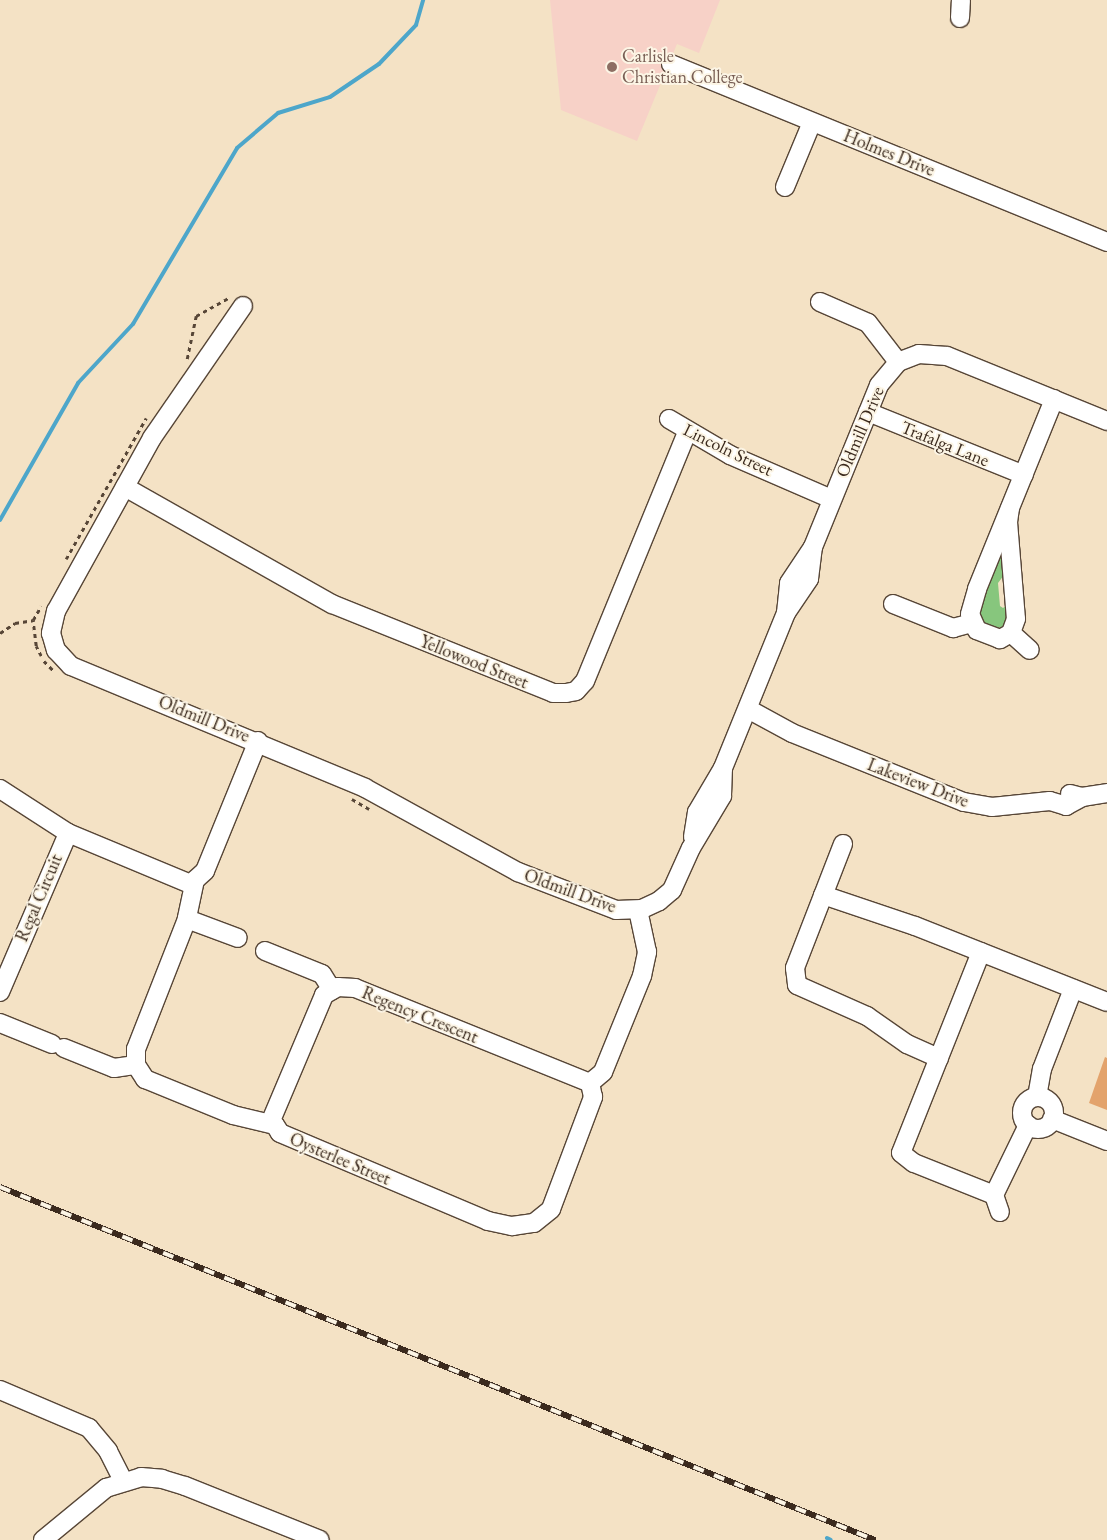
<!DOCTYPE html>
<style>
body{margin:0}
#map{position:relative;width:1107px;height:1540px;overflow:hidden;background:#f4e2c5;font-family:"EB Garamond",serif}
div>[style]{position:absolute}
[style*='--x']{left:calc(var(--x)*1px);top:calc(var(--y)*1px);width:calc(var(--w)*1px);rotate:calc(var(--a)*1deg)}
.built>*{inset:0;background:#f7d1c7}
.green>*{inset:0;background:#87c67d}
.stream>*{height:4px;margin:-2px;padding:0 2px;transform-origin:2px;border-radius:2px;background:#4da6ca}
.building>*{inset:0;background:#e3a36c}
.path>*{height:2.5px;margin-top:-1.25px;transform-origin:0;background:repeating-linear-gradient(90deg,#574637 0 4px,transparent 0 8px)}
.roads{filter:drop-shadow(1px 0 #574637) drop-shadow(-1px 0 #574637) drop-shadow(0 1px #574637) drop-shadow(0 -1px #574637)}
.minor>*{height:18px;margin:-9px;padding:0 9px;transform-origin:9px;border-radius:9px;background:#fff}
.minor>.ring{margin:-9px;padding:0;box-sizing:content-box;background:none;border:18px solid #fff;border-radius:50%}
.rail>*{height:5.5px;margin-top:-2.75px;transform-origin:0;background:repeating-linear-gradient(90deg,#fcf5e5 0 11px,#3b2a1e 0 22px);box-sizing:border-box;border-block:1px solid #3b2a1e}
.dots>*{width:14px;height:14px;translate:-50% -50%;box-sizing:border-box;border:2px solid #fcf5e5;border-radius:50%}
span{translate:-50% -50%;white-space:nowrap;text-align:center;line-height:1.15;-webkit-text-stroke:4px #fcf5e5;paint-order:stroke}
.education-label{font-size:18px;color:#785e54}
.left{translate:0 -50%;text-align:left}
.street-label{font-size:18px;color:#3b2a1e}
</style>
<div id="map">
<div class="built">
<i style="clip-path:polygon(550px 0,720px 0,699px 53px,677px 44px,637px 141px,561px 110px)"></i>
</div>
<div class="green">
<i style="clip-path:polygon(1001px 546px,1007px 571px,998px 583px,1000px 606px,1003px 608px,1010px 603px,1006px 625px,996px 629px,984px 624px,979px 608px)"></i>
</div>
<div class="stream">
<i style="--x:0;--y:520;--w:158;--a:-60.3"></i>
<i style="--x:78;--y:383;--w:81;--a:-47"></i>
<i style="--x:133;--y:324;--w:204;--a:-59.4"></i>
<i style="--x:237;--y:148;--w:54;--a:-40.5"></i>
<i style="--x:278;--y:113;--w:54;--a:-17.1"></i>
<i style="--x:330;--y:97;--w:59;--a:-34"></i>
<i style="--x:379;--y:64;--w:54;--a:-46.5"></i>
<i style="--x:416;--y:25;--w:26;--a:-74"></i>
<i style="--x:827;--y:1538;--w:4;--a:27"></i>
</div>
<div class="building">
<i style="clip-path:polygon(1105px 1057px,1107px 1058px,1107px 1110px,1089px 1103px)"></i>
</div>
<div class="path">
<i style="--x:187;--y:359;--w:44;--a:-78.2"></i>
<i style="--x:196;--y:316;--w:38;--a:-29"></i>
<i style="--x:66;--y:559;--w:162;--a:-60.4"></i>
<i style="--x:0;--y:633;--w:18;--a:-34"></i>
<i style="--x:15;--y:623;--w:18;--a:-9"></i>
<i style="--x:41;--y:656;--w:11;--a:-117"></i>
<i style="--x:36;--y:646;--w:26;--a:-97"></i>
<i style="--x:33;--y:620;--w:16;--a:-60"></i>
<i style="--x:44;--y:661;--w:14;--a:45"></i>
<i style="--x:352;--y:799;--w:20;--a:30"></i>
</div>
<div class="roads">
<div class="minor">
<i style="--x:960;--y:18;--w:18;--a:-87"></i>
<i style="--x:671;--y:64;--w:471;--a:22.2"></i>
<i style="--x:785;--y:187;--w:70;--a:-67.4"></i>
<i style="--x:820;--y:302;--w:52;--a:23.6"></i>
<i style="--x:868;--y:323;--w:49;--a:52.4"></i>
<i style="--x:243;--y:306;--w:160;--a:124.6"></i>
<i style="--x:152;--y:438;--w:198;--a:119"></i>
<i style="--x:56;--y:611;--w:23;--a:103"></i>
<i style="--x:51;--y:633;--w:18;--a:74"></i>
<i style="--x:56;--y:650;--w:22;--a:47"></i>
<i style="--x:71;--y:666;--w:318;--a:22.5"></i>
<i style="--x:365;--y:788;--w:175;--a:28.8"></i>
<i style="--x:518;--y:872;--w:105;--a:21.2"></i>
<i style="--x:616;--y:910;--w:26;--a:-2"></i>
<i style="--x:642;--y:909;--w:19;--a:-25"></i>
<i style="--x:659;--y:901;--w:17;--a:-40"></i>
<i style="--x:672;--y:890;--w:46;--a:-65.7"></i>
<i style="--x:691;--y:848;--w:61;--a:-59.2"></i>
<i style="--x:722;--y:796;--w:28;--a:-88"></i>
<i style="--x:868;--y:412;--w:168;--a:22"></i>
<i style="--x:669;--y:419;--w:71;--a:30.5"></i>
<i style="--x:730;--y:455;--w:110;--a:23.5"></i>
<i style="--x:125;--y:487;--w:238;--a:29.5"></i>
<i style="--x:332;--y:604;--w:238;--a:21.9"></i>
<i style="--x:553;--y:693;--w:13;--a:0"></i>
<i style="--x:566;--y:693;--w:10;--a:-11"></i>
<i style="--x:576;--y:691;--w:13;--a:-48"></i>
<i style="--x:585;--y:681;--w:269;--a:-67.7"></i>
<i style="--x:1010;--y:508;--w:14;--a:98"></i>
<i style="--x:1008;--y:522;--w:97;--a:85.3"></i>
<i style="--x:1016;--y:619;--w:15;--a:110"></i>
<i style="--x:1011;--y:633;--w:13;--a:151"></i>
<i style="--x:1000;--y:639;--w:25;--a:-159"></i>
<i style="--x:977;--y:630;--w:17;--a:-114"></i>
<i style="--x:970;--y:614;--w:26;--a:-74"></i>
<i style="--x:977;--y:589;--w:205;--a:-67.9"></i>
<i style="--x:893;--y:604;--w:65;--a:21.8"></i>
<i style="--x:953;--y:628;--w:20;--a:-15"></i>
<i style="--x:786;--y:613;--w:30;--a:-84"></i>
<i style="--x:789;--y:583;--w:43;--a:-56.3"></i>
<i style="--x:813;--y:547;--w:175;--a:-67.8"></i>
<i style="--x:879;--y:385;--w:30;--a:-50"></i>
<i style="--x:898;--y:362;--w:22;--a:-21"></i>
<i style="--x:919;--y:354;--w:28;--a:4"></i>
<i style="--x:947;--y:356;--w:173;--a:22.1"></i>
<i style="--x:1011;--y:633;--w:25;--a:42"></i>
<i style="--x:748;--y:709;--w:50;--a:28.6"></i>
<i style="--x:792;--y:733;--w:185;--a:21.9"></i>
<i style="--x:964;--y:802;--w:28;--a:10"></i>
<i style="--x:992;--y:807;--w:58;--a:-5.9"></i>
<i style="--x:1050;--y:801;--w:17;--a:17"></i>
<i style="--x:1066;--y:806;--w:18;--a:-29"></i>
<i style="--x:258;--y:741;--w:140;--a:112.2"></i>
<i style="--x:205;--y:871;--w:13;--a:138"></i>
<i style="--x:195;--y:880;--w:40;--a:102"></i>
<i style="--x:187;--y:919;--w:140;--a:111.4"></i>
<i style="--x:136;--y:1049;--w:16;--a:90"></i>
<i style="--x:136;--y:1065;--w:17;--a:57"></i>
<i style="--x:145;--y:1079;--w:95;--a:22.2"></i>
<i style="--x:233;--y:1115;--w:43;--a:13.4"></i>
<i style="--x:275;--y:1125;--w:9;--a:58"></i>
<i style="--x:280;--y:1133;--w:226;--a:22.9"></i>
<i style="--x:488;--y:1221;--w:25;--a:12"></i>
<i style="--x:512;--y:1226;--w:22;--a:-8"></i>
<i style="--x:534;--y:1223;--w:22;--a:-39"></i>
<i style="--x:551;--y:1209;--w:120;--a:-69.4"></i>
<i style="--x:593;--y:1097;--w:14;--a:-102"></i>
<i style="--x:590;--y:1083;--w:17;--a:-40"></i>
<i style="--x:603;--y:1072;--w:104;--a:-67.9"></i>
<i style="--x:642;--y:976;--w:25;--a:-78"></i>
<i style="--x:647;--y:952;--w:43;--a:-102.1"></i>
<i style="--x:0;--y:789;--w:81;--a:32.9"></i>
<i style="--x:68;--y:833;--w:135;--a:22.6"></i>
<i style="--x:1070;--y:794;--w:12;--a:14"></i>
<i style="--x:1082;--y:797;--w:25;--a:-9"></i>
<i style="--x:693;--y:837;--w:25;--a:-81"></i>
<i style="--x:697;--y:812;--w:51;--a:-59.4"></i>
<i style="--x:723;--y:768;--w:167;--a:-67.9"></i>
<i style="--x:786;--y:613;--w:41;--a:-55.9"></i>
<i style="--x:809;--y:579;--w:32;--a:-83"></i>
<i style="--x:843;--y:844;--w:133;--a:111.2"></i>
<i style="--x:795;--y:968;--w:17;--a:83"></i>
<i style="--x:797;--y:985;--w:77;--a:23.9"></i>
<i style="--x:867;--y:1016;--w:49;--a:35"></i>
<i style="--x:907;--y:1044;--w:35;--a:24"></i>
<i style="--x:823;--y:895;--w:97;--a:18.6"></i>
<i style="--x:915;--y:926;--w:206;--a:21.6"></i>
<i style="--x:187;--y:919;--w:54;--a:20.4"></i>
<i style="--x:265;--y:951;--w:61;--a:22"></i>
<i style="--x:322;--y:974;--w:19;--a:58"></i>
<i style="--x:981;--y:952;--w:216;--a:111.7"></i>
<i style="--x:901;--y:1153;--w:16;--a:38"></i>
<i style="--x:914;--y:1163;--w:86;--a:21.8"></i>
<i style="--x:994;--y:1195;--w:78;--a:-64.1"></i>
<i style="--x:0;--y:992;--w:173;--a:-66.8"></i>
<i style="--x:0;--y:1023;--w:56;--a:22"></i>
<i style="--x:64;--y:1048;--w:54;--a:21.8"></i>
<i style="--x:114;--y:1068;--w:22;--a:-8"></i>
<i style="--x:1037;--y:1097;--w:28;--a:-80"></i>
<i style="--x:1042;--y:1069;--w:86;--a:-68.8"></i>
<i class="ring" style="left:1022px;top:1097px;width:14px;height:14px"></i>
<i style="--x:1052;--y:1119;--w:59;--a:21.8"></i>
<i style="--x:270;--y:1123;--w:139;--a:-67.1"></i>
<i style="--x:324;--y:995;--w:16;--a:-30"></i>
<i style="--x:338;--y:987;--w:17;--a:3"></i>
<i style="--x:355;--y:988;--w:253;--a:22"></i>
<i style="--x:994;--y:1195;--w:18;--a:71"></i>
<i style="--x:0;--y:1390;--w:97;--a:23.1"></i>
<i style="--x:89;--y:1428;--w:30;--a:50"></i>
<i style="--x:108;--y:1451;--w:34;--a:63"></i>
<i style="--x:43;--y:1540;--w:82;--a:-39.5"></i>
<i style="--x:106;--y:1488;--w:37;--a:-17"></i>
<i style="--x:141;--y:1477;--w:21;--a:5"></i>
<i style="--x:162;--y:1479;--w:24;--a:17"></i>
<i style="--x:185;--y:1486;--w:145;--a:21.8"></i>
</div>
</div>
<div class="rail">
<i style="--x:0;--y:1187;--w:944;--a:21.97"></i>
</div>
<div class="dots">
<i style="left:612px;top:67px;background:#8d6e63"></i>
</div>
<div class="education-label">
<span class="left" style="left:622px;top:67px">Carlisle<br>Christian College</span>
</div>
<div class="street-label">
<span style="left:889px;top:153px;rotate:22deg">Holmes Drive</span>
<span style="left:860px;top:432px;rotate:-67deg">Oldmill Drive</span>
<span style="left:945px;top:444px;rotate:22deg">Trafalga Lane</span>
<span style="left:728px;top:450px;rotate:26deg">Lincoln Street</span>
<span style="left:474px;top:662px;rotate:22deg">Yellowood Street</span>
<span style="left:204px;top:719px;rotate:22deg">Oldmill Drive</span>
<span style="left:918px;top:783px;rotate:21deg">Lakeview Drive</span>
<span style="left:570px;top:891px;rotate:20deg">Oldmill Drive</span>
<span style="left:39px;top:898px;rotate:-67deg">Regal Circuit</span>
<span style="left:420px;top:1015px;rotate:22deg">Regency Crescent</span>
<span style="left:340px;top:1159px;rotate:23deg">Oysterlee Street</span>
</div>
</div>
